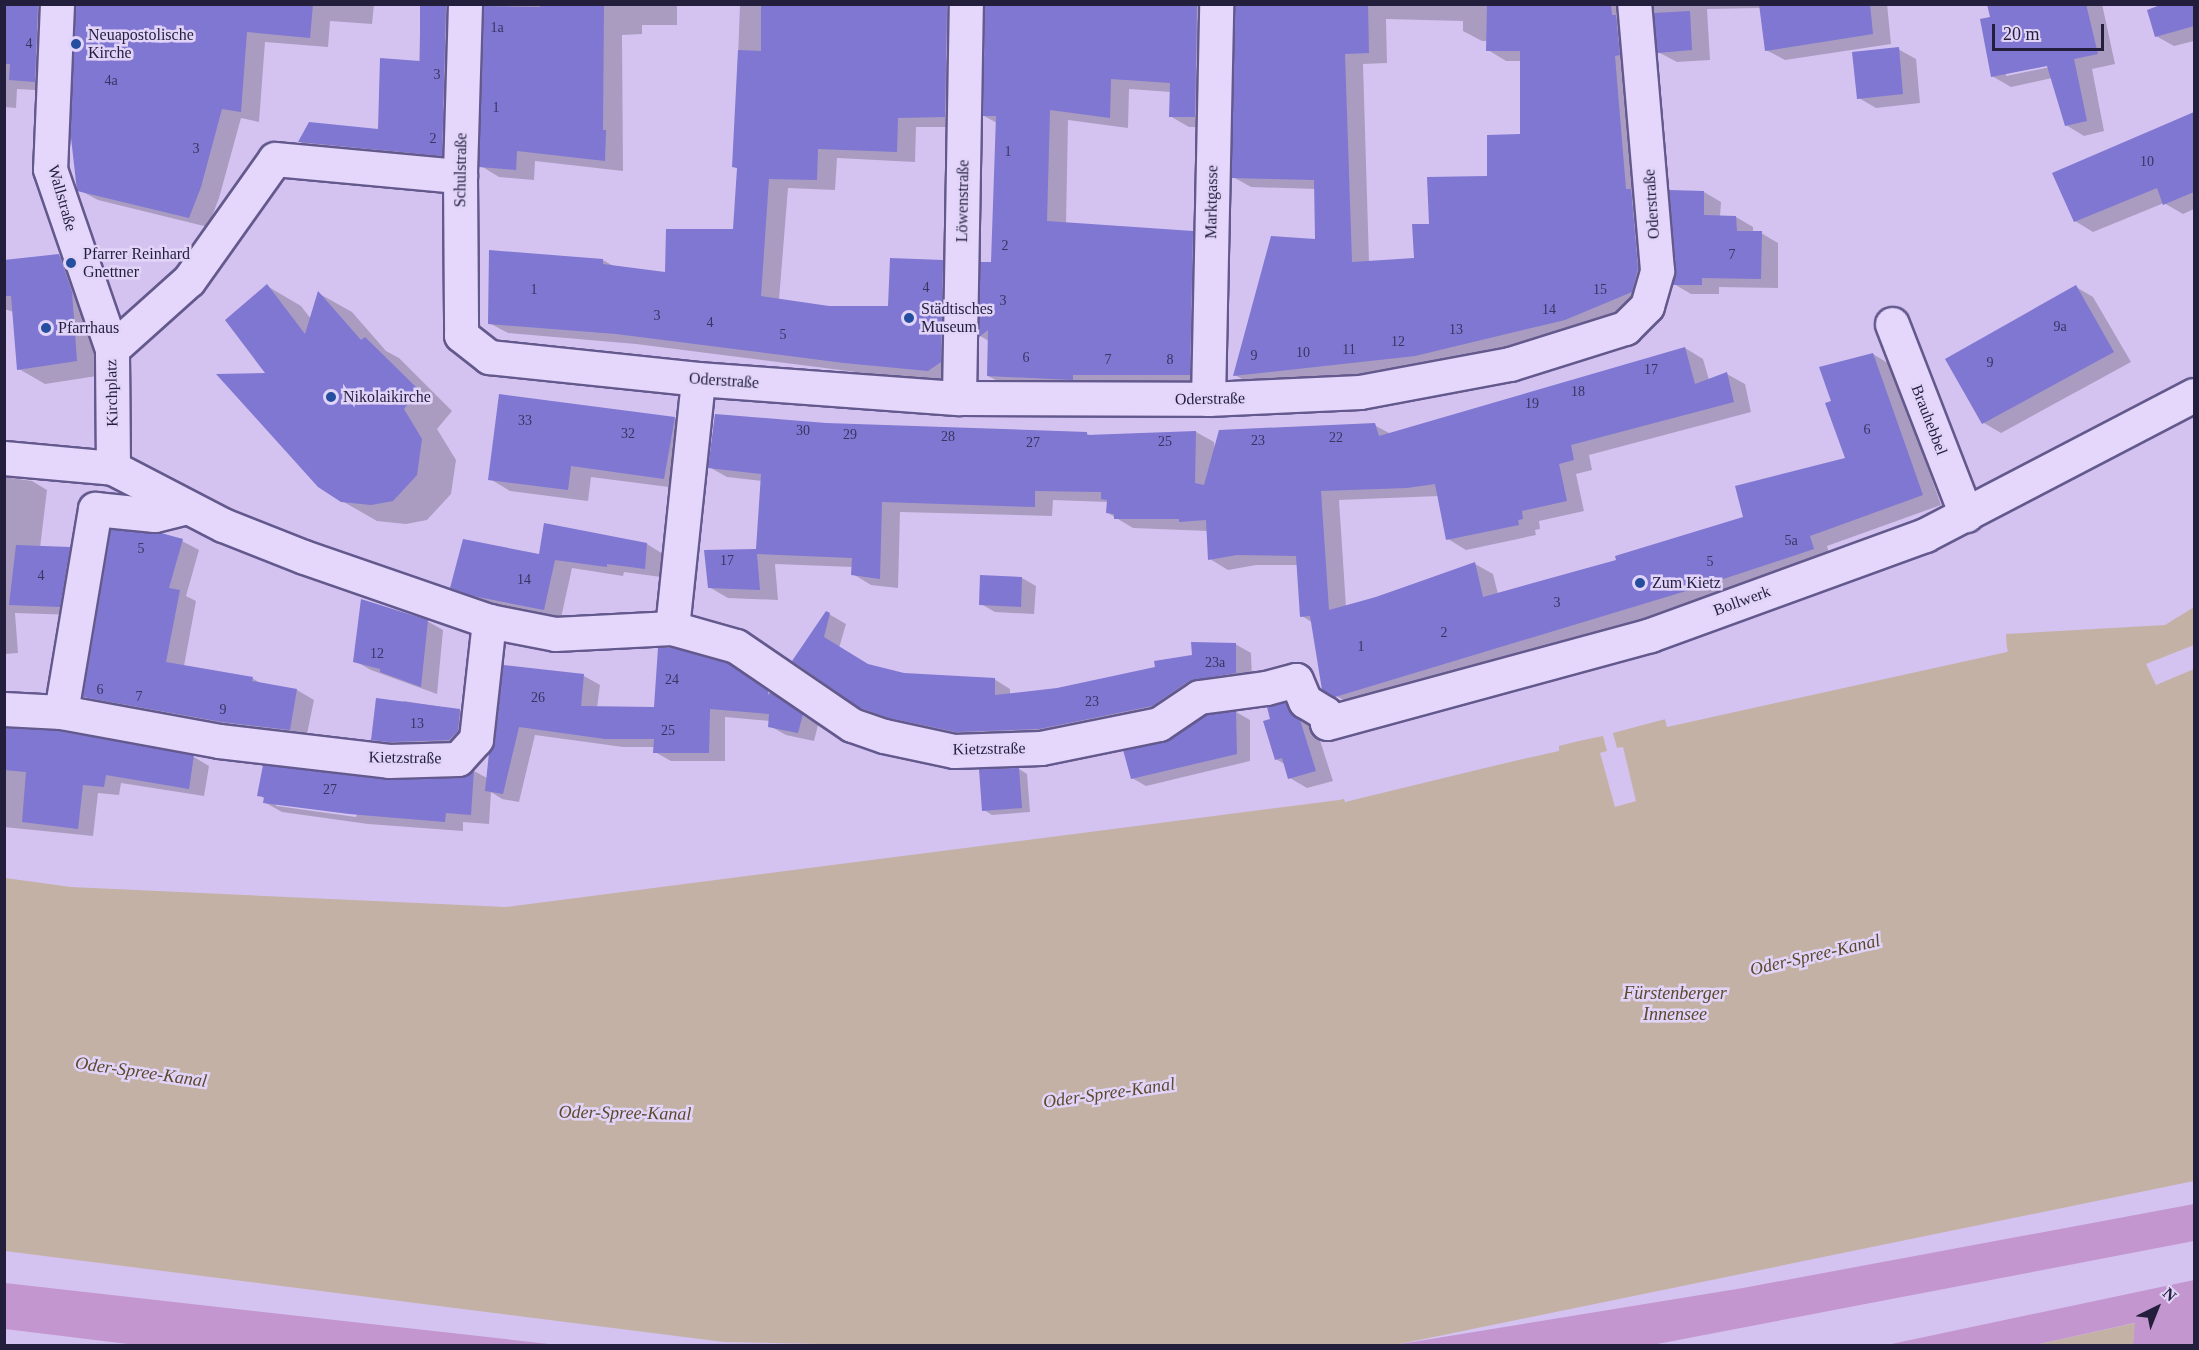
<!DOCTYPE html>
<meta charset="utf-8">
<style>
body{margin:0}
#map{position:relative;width:2199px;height:1350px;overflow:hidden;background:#d4c3f1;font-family:Georgia,serif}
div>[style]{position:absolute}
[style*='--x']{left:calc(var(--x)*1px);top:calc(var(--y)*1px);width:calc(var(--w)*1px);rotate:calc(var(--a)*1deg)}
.green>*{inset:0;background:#c496d0}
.water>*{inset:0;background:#c4b1a6}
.pier>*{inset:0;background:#d4c3f1}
.shadow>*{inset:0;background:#0003}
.building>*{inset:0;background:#7f77d1}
.roads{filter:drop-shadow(2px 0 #63598d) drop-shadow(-2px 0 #63598d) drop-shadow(0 2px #63598d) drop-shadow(0 -2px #63598d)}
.minor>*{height:33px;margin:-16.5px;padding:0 16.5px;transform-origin:16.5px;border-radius:16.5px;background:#e4d7fb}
.dots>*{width:16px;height:16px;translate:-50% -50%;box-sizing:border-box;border:3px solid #e1d4f8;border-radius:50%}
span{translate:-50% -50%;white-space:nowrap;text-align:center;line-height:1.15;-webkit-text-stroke:5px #e1d4f8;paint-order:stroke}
.number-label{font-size:14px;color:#393461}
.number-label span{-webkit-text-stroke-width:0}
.poi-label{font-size:16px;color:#221e3c}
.left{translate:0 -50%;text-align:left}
.street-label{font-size:16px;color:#221e3c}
.water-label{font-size:18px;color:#5c492c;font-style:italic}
.frame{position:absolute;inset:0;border:6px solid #221e3c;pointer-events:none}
.north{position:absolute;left:2127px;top:1278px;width:60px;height:60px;-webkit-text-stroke:4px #e1d4f8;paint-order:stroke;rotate:43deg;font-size:16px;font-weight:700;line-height:24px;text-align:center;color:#221e3c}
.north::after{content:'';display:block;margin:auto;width:21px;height:27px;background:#221e3c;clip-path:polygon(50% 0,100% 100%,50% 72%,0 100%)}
.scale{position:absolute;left:1992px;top:24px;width:112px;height:27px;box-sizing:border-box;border:3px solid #221e3c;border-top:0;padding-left:8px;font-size:18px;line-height:21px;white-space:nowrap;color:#221e3c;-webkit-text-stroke:4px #e1d4f8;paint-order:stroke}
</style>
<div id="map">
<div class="green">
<i style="clip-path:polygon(2194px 1204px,2194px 1241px,1652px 1345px,1388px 1346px,1743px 1288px)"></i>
<i style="clip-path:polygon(2194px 1280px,2194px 1345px,2133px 1345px,2134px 1323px,2035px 1345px,1882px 1346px)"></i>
<i style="clip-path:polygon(5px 1283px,558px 1345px,136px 1345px,5px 1329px)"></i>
</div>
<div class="water">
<i style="clip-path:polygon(2194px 607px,2194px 1181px,1390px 1346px,912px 1346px,724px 1342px,5px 1251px,5px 878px,71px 887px,506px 907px,1339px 800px,1559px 751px,1559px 746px,1665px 719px,1667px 727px,2007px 652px,2006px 634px,2165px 625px)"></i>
<i style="clip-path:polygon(2135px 1323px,2133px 1345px,2035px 1345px)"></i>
</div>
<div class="pier">
<i style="clip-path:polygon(2003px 634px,2008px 651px,1667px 726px,1665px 719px,1613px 733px,1617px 748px,1623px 747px,1636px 801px,1615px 807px,1600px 753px,1607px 751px,1603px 736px,1558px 745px,1559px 750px,1345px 802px,1343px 796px,1556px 749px,1558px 743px,1664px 716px,1669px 724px,2004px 650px)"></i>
<i style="clip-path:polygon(2194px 645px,2194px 669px,2156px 685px,2146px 664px)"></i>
</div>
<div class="shadow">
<i style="clip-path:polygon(4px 4px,60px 4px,53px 91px,17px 89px,16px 108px,4px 107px)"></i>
<i style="clip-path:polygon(77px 4px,374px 4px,372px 24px,330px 21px,328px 47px,265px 42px,259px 122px,241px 118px,219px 198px,208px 227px,98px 200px,79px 190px)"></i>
<i style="clip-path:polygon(421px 4px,468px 4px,460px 165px,318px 152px,300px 142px,379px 131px,419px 63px)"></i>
<i style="clip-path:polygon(485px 4px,677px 4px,677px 25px,642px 25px,642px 34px,622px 35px,623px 171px,535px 161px,534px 180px,499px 177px,481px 166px)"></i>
<i style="clip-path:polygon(740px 4px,969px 4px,963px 127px,916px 127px,915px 162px,837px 158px,835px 190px,788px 188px,779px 300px,829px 307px,890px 307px,942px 261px,961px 272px,947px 381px,864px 373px,636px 344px,508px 333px,489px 323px,603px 260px,615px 267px,667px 274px,734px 230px,739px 169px,734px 166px)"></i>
<i style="clip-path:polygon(986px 4px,1218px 4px,1213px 127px,1189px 127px,1170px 116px,1171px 92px,1129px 89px,1128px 128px,1068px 120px,1066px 224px,1192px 232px,1211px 243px,1208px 385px,1007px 386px,988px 376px,989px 341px,980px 336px,993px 264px,997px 123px,984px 116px)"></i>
<i style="clip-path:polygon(evenodd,1236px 4px,1637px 4px,1650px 302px,1585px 330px,1435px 366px,1253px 385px,1235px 375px,1316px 241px,1316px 189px,1251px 187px,1233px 177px,1236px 4px,1386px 19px,1463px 21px,1463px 31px,1482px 41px,1488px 41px,1488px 50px,1506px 61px,1521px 61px,1522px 136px,1489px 178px,1431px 225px,1416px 259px,1369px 262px,1363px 64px,1387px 63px,1386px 19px)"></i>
<i style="clip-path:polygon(1652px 4px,1887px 4px,1891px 44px,1785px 60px,1766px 50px,1761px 8px,1707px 9px,1710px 60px,1677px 62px,1658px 52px)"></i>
<i style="clip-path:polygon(evenodd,1989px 4px,2102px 4px,2115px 64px,2092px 69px,2104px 131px,2084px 136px,2066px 125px,2052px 78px,2011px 87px,1992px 76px,1992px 18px,1989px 4px,2054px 63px,2055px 66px,2006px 76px,2006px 73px,2054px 63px)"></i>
<i style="clip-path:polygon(2168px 4px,2194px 4px,2194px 41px,2174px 46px,2156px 36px)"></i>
<i style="clip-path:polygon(1898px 49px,1916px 59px,1920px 103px,1876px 108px,1859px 98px)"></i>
<i style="clip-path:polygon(2194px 114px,2194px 209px,2183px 214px,2164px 203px,2093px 232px,2075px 221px,2054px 174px)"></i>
<i style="clip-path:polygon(1704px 192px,1721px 202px,1720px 217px,1736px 217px,1753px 227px,1753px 233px,1761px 233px,1778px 243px,1778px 288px,1719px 287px,1719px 294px,1691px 294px,1674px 284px)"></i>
<i style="clip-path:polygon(59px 256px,86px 271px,103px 375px,45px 384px,19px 369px,14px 312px,4px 309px,4px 262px)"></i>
<i style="clip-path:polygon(267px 286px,301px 306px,311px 319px,318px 293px,352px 312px,386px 351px,399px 358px,452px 411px,437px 429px,456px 460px,451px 494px,427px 520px,406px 524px,377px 521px,342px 501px,268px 375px)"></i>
<i style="clip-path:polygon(2076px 287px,2093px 297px,2131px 362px,2001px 433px,1984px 423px,1947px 359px)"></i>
<i style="clip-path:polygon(1685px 348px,1703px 359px,1709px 380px,1727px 374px,1745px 384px,1751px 412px,1589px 455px,1592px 470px,1576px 474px,1584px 511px,1539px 521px,1540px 529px,1535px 530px,1536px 535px,1466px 550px,1448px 539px,1439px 496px,1339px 500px,1346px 607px,1475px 564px,1493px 574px,1498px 594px,1618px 561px,1745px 518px,1847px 459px,1833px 402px,1873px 354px,1891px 365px,1941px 505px,1827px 546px,1831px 560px,1715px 598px,1354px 706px,1324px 689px,1313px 623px,1302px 616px,1298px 565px,1256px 565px,1228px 570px,1210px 559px,1208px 531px,1133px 528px,1108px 513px,1108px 502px,1053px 500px,1052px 516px,900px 512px,898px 588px,871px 585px,853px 574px,853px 567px,775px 564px,778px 600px,728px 598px,709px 587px,757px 550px,762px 481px,727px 477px,709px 467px,826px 424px,1086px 433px,1091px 436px,1196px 432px,1214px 442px,1215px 450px,1374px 425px,1391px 434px)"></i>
<i style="clip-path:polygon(675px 418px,695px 430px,684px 489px,591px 477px,588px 501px,510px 491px,490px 479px)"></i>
<i style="clip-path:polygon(4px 477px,32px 481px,47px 490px,40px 548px,69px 548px,84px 557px,75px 615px,15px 613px,18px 653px,4px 654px)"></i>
<i style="clip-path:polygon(182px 541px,199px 550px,186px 596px,196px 601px,184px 666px,252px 678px,262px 684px,297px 690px,314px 700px,306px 739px,101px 706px,84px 696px)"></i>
<i style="clip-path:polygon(647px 544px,663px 554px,661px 577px,624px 572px,623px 576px,572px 568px,561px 618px,491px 604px,452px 587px,540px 555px)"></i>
<i style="clip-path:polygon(1022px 578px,1036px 586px,1034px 614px,995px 612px,981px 604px)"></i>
<i style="clip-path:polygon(827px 613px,846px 624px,839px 648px,869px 666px,903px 674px,994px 679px,1010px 689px,1010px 695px,1057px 689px,1157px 668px,1235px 644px,1251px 653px,1252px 682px,1168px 715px,973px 741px,907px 726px,878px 717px,794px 661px)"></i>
<i style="clip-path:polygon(427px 621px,443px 630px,437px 694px,371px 670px,355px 661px)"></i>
<i style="clip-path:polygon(evenodd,727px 665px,818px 725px,814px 741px,786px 735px,770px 726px,770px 721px,725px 717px,725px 761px,671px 761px,655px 752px,655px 747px,623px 747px,535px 735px,519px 802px,502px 799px,491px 792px,489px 824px,463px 822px,463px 831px,368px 824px,282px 812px,264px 802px,265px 799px,259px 795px,389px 781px,459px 779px,474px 771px,487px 778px,496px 741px,584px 676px,600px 685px,597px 708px,656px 709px,727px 665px,274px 803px,357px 814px,356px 817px,277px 806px,274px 803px)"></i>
<i style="clip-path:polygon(404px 701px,460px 710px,477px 720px,475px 741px,389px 749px,372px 739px)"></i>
<i style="clip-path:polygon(1285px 704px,1303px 714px,1317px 731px,1333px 781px,1307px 788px,1290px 778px,1286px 765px,1276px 759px,1272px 720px)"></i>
<i style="clip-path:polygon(1236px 712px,1250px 720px,1250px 761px,1146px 786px,1132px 778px,1206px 716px)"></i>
<i style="clip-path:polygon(4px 729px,194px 757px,209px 766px,204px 796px,121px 783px,119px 795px,98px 793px,93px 836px,4px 827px)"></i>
<i style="clip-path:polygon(1019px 769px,1027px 774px,1030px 812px,992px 815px,984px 810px)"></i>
</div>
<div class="building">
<i style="clip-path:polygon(4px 4px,38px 4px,35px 82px,9px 80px,10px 64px,4px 64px)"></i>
<i style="clip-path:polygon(76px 4px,313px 4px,310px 38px,247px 32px,241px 112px,222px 109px,201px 187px,189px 218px,77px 191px,70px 129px)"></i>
<i style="clip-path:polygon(420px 4px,446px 4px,442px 156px,298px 142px,309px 122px,378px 129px,380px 58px,420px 61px)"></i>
<i style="clip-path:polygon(540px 4px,604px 4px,603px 130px,606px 130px,605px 161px,517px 151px,516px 170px,479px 167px,484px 6px,540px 7px)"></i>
<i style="clip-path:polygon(761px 4px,947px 4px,945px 117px,898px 118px,897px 152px,818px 149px,817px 180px,769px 179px,761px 296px,829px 306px,888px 306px,890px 258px,943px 260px,941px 362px,928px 371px,844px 363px,616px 334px,488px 324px,489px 250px,603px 259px,603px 264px,665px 272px,666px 229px,733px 229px,737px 168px,732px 167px,738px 50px,761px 51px)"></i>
<i style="clip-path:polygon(985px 4px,1197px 4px,1195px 117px,1169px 117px,1170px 83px,1111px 79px,1110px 118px,1050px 110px,1047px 221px,1193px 231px,1190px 375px,1073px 375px,1073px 380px,987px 376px,988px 330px,979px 337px,980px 262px,991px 262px,996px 116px,983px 116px)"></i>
<i style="clip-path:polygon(1235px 4px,1368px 4px,1369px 53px,1345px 54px,1352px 262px,1414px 258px,1412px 224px,1429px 224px,1427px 177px,1487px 176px,1487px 135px,1520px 134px,1520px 51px,1486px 51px,1487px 4px,1611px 4px,1612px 15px,1616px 15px,1620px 55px,1615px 56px,1626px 189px,1631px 189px,1638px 268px,1632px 292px,1565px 320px,1415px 356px,1233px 376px,1271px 236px,1315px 239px,1314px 180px,1231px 178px)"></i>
<i style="clip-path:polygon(1759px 4px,1870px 4px,1873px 34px,1765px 51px)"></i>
<i style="clip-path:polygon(1987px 4px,2086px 4px,2098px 54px,2074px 59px,2087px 121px,2065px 126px,2047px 66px,1991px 77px,1980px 19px,1990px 17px)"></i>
<i style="clip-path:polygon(2163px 4px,2194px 4px,2194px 26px,2155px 37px,2147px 10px)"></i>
<i style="clip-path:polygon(1690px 11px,1692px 50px,1657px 53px,1654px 13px)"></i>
<i style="clip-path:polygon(1899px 47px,1903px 94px,1857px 99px,1852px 52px)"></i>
<i style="clip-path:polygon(2194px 112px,2194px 192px,2163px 205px,2157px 188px,2074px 222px,2052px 173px)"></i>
<i style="clip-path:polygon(1669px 190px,1704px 191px,1704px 215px,1736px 216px,1737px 231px,1762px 231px,1761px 279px,1702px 278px,1702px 285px,1672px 285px,1676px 268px)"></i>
<i style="clip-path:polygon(59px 254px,72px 292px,77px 361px,17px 370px,11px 296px,4px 296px,4px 260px)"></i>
<i style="clip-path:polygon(267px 284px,305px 334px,318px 291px,361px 340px,365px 337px,419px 390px,404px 409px,422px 439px,417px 475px,393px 501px,371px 505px,341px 502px,318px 487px,216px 374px,265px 373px,225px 320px)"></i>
<i style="clip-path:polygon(2076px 285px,2114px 352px,1982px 424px,1945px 359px)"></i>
<i style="clip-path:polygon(1685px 347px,1695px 384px,1727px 372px,1734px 402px,1571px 445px,1574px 460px,1559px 464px,1567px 501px,1522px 511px,1523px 519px,1518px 520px,1519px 525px,1446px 540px,1435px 484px,1407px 488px,1321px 491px,1329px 610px,1376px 597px,1475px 562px,1483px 597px,1616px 560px,1615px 556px,1743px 517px,1735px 486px,1845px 458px,1825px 403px,1831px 401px,1819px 367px,1873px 353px,1923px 495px,1810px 536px,1814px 549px,1696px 588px,1335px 697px,1322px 690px,1310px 616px,1300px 617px,1296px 556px,1237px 555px,1208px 560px,1206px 520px,1179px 522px,1179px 519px,1114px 519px,1114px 514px,1106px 513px,1107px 500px,1101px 499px,1101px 492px,1035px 491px,1035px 507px,882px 502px,880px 579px,851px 575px,852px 558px,757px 554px,760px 590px,708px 588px,704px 550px,756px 549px,761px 474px,708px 468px,715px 414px,826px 423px,1087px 432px,1087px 435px,1196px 431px,1195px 483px,1204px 485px,1219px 430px,1375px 423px,1379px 436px)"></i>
<i style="clip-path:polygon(499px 394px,675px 417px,664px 479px,571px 466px,568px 490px,488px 480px)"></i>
<i style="clip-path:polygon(544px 523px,647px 543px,645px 569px,607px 564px,607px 567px,555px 560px,544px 610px,473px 596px,450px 588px,463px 539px,539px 554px)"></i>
<i style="clip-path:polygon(111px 529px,161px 533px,183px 539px,169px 588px,180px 590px,166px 662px,253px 677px,252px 681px,297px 689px,290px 730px,222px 722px,83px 697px)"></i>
<i style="clip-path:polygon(16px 545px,70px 547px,60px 607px,9px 605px)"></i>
<i style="clip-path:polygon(980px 575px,1022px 577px,1021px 607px,979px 605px)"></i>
<i style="clip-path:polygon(361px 599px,428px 620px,421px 687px,380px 672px,380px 669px,353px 662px)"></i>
<i style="clip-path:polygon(826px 611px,830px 613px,824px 637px,868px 664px,904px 673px,995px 678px,995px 695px,1057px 688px,1155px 667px,1154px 661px,1192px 655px,1191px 642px,1236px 643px,1236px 673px,1189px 681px,1152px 706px,1039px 729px,956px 732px,889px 718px,860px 708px,792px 661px)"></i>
<i style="clip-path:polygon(658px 648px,674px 648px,728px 663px,768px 691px,768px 695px,771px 692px,803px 714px,798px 733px,768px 727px,769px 714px,710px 709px,709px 753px,653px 753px,654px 739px,605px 739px,519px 727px,503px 794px,485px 791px,489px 753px,495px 741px,503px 665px,584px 674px,581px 706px,654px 707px)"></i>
<i style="clip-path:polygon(376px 698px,460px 709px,458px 731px,449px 740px,390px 742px,371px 740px)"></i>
<i style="clip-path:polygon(1285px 702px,1300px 720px,1316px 771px,1288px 779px,1282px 758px,1275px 760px,1263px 721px,1270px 719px,1267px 707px)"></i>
<i style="clip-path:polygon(1236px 711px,1237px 754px,1131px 779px,1123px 750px,1169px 740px,1206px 715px)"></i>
<i style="clip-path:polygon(4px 728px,59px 731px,194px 755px,189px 789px,106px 775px,104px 787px,83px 785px,78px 829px,22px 822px,26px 772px,4px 770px)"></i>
<i style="clip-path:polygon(263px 765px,389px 780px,459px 778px,474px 769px,471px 815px,446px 813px,445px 822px,349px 814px,263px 803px,264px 797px,257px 796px)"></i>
<i style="clip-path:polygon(1019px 768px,1022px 808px,982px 811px,979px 769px)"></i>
</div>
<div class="roads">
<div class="minor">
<i style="--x:57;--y:4;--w:165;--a:92.4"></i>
<i style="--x:50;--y:169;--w:190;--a:71"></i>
<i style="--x:465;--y:4;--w:172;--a:91.7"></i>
<i style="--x:460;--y:176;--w:159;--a:89.6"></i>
<i style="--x:461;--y:335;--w:36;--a:38"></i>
<i style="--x:489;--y:357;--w:210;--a:6"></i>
<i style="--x:698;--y:379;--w:262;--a:4.2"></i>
<i style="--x:959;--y:398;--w:249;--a:0.2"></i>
<i style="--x:1208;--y:399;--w:152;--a:-2.6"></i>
<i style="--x:1360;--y:392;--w:153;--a:-10.6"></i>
<i style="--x:1510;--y:364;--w:121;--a:-17.4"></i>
<i style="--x:1625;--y:328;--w:31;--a:-45"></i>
<i style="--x:1647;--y:306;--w:37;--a:-74"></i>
<i style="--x:1657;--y:270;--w:267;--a:-94.9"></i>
<i style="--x:1892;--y:324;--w:205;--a:68.8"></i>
<i style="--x:959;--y:398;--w:394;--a:-89"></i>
<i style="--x:1208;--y:399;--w:395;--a:-88.8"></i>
<i style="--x:4;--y:458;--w:109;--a:5.2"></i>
<i style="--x:113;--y:468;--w:124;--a:27.4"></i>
<i style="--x:223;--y:525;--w:87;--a:21.6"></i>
<i style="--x:304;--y:557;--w:196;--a:19.1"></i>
<i style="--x:489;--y:621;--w:67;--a:11.1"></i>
<i style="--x:555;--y:634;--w:117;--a:-2.9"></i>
<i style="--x:672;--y:628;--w:66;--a:15.7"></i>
<i style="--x:736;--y:646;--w:140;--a:34.3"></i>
<i style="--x:852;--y:725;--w:34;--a:19"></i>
<i style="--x:884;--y:736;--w:72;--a:12.1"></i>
<i style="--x:954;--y:751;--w:87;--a:-2"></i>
<i style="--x:1041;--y:748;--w:120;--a:-11.5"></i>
<i style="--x:1159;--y:724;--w:48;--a:-34"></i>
<i style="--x:1199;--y:697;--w:68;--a:-7.7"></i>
<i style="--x:1266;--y:688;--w:31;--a:-15"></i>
<i style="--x:1296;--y:680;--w:23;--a:67"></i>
<i style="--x:1305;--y:701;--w:23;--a:31"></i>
<i style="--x:1325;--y:713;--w:10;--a:79"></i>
<i style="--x:1327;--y:723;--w:335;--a:-15.2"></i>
<i style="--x:1650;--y:635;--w:293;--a:-20"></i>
<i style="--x:1925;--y:535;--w:303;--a:-27.5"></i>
<i style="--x:113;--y:468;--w:119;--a:-90.5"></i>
<i style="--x:112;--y:349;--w:103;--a:-41.9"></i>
<i style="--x:189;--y:280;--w:148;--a:-54.6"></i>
<i style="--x:275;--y:159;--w:186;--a:5.3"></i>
<i style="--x:672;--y:628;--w:250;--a:-84"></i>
<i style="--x:4;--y:709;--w:57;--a:3"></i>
<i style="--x:61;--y:712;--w:161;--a:10.4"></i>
<i style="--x:219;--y:741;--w:171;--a:6.7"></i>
<i style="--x:389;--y:761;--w:69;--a:-1.7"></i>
<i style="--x:458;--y:759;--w:27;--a:-48"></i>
<i style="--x:476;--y:739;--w:119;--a:-83.7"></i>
<i style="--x:61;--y:712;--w:206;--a:-80.5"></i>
<i style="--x:95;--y:509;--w:60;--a:5.7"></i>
<i style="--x:155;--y:515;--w:33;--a:-14"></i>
</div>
</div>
<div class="dots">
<i style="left:76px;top:44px;background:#254e9f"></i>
<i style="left:71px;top:263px;background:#254e9f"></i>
<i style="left:909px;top:318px;background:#254e9f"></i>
<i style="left:46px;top:328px;background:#254e9f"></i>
<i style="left:331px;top:397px;background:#254e9f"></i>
<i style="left:1640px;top:583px;background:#254e9f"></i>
</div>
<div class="number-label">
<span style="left:497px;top:28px">1a</span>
<span style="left:29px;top:44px">4</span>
<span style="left:437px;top:75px">3</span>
<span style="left:111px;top:81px">4a</span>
<span style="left:496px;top:108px">1</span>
<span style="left:433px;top:139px">2</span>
<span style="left:196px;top:149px">3</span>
<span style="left:1008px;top:152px">1</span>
<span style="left:2147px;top:162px">10</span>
<span style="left:1005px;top:246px">2</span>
<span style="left:1732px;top:255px">7</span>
<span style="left:926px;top:288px">4</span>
<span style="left:534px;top:290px">1</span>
<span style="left:1600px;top:290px">15</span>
<span style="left:1003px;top:301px">3</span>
<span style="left:1549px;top:310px">14</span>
<span style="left:657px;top:316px">3</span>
<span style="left:710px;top:323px">4</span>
<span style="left:2060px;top:327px">9a</span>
<span style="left:1456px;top:330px">13</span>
<span style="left:783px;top:335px">5</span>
<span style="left:1398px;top:342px">12</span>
<span style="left:1349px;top:350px">11</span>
<span style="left:1303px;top:353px">10</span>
<span style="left:1254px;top:356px">9</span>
<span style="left:1026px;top:358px">6</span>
<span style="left:1108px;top:360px">7</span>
<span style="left:1170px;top:360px">8</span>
<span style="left:1990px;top:363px">9</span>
<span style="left:1651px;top:370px">17</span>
<span style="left:1578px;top:392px">18</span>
<span style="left:1532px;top:404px">19</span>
<span style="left:525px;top:421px">33</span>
<span style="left:1867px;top:430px">6</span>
<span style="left:803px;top:431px">30</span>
<span style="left:628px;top:434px">32</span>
<span style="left:850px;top:435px">29</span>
<span style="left:948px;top:437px">28</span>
<span style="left:1336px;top:438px">22</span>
<span style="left:1258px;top:441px">23</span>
<span style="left:1165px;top:442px">25</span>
<span style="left:1033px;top:443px">27</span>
<span style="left:1791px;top:541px">5a</span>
<span style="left:141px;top:549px">5</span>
<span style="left:727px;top:561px">17</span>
<span style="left:1710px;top:562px">5</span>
<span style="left:41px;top:576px">4</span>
<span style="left:524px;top:580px">14</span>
<span style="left:1557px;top:603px">3</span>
<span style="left:1444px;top:633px">2</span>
<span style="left:1361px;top:647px">1</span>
<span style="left:377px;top:654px">12</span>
<span style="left:1215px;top:663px">23a</span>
<span style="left:672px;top:680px">24</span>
<span style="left:100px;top:690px">6</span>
<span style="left:139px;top:697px">7</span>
<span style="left:538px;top:698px">26</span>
<span style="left:1092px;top:702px">23</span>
<span style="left:223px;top:710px">9</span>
<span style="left:417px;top:724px">13</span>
<span style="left:668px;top:731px">25</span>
<span style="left:330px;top:790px">27</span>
</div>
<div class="poi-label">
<span class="left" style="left:88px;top:44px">Neuapostolische<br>Kirche</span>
<span class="left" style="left:83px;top:263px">Pfarrer Reinhard<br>Gnettner</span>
<span class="left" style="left:921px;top:318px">Städtisches<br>Museum</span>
<span class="left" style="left:58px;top:328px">Pfarrhaus</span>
<span class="left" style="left:343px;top:397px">Nikolaikirche</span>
<span class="left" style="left:1652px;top:583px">Zum Kietz</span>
</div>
<div class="street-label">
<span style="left:461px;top:170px;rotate:-89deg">Schulstraße</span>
<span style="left:62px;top:198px;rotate:74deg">Wallstraße</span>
<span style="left:963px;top:201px;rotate:-89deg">Löwenstraße</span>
<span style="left:1212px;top:202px;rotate:-89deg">Marktgasse</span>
<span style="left:1652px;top:204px;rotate:-94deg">Oderstraße</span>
<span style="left:724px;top:381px;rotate:4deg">Oderstraße</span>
<span style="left:112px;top:393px;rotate:-91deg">Kirchplatz</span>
<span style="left:1210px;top:399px;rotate:-1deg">Oderstraße</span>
<span style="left:1929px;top:420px;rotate:69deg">Brauhebbel</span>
<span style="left:1742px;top:601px;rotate:-20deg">Bollwerk</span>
<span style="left:989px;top:749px;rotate:-1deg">Kietzstraße</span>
<span style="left:405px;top:758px;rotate:1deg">Kietzstraße</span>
</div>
<div class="water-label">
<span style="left:1815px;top:955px;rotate:-13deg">Oder-Spree-Kanal</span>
<span style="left:1675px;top:1004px">Fürstenberger<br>Innensee</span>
<span style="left:141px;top:1072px;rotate:8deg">Oder-Spree-Kanal</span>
<span style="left:1109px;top:1093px;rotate:-8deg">Oder-Spree-Kanal</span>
<span style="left:625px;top:1113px;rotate:1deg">Oder-Spree-Kanal</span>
</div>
<div class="frame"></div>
<div class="north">N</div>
<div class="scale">20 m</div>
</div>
